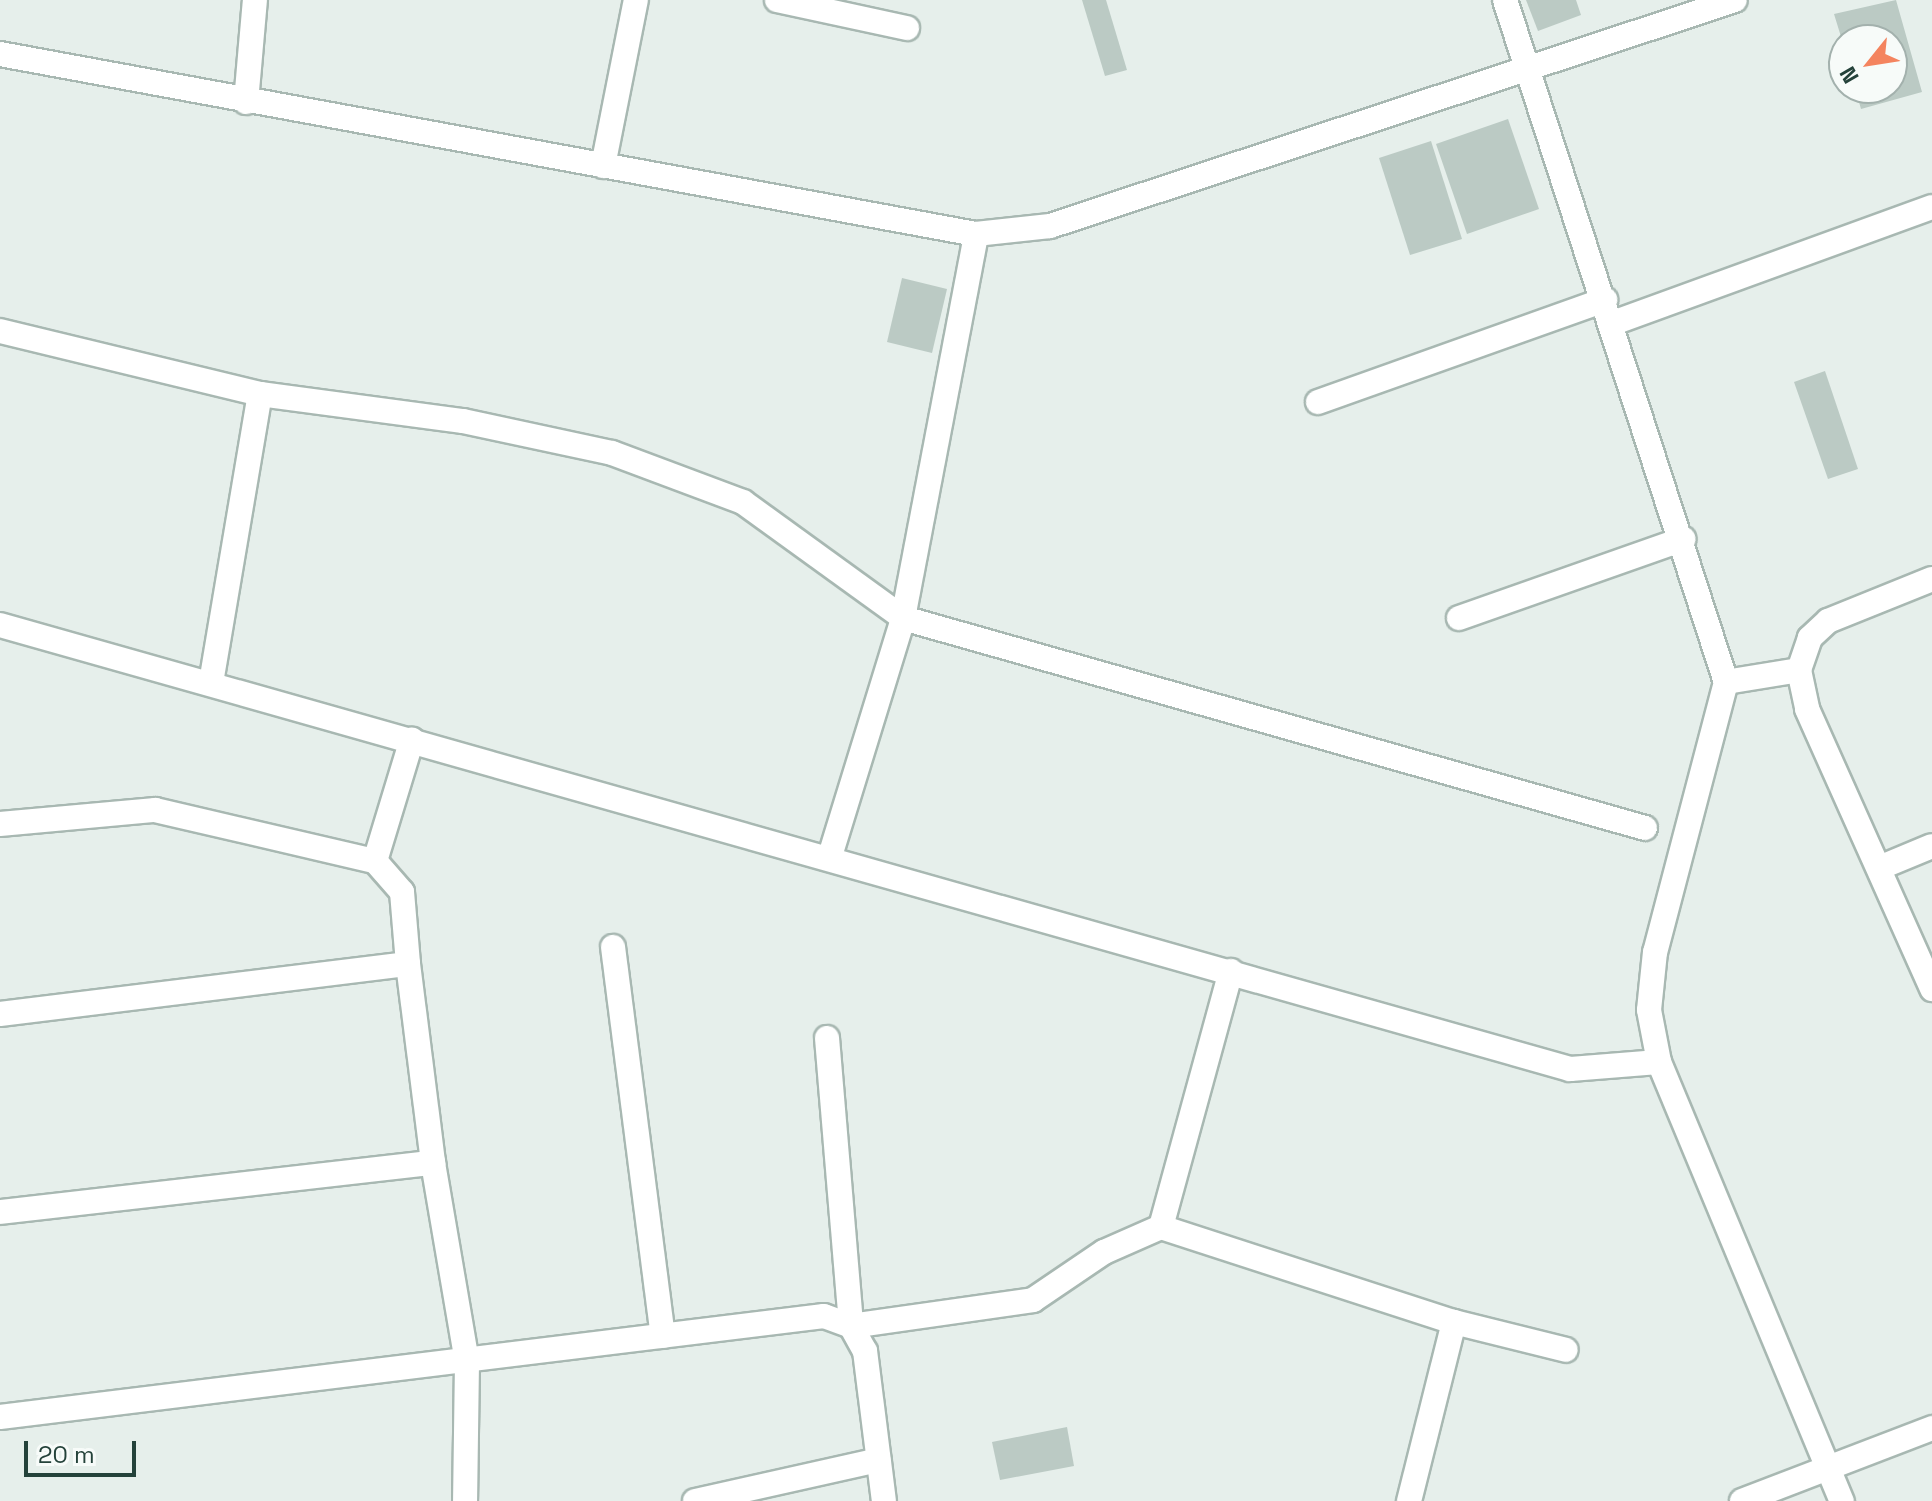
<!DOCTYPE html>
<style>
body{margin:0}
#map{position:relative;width:1932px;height:1501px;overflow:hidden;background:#e6efeb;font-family:"Space Grotesk",sans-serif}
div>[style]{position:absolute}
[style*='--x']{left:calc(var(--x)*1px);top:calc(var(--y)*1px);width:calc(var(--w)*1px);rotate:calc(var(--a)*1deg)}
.building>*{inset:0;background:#bbcac4}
.roads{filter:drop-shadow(2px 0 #a8b8b2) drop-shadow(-2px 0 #a8b8b2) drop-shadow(0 2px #a8b8b2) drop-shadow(0 -2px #a8b8b2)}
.street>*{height:24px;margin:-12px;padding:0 12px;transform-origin:12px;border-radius:12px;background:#fff}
span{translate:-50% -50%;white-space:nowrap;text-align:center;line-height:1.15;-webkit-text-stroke:8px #f7fbf9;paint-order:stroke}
.north{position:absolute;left:1828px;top:24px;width:80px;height:80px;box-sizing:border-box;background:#f7fbf9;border:2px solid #a3b1ad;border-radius:50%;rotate:240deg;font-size:22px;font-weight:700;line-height:32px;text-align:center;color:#24423a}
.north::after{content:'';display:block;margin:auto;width:28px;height:36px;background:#f4845f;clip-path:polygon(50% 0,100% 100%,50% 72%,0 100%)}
.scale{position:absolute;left:24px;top:1441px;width:112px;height:36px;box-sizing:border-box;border:4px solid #24423a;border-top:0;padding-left:10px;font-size:24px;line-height:28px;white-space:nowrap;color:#24423a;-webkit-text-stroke:6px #f7fbf9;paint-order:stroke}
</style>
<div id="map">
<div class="building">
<i style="clip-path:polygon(1082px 0,1106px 0,1127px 70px,1105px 76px)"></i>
<i style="clip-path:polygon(1526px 0,1576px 0,1581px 15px,1538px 31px)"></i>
<i style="clip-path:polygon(1896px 0,1922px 92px,1861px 109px,1855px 88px,1892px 88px,1892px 40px,1842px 40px,1834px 14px)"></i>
<i style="clip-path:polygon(1508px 119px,1539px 209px,1467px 234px,1436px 144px)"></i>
<i style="clip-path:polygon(1431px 141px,1462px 239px,1410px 255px,1379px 158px)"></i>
<i style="clip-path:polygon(902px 278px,947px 289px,932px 353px,887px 342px)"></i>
<i style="clip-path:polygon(1825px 371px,1858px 469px,1828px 479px,1794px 382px)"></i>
<i style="clip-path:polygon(1067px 1427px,1074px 1466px,1000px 1480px,992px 1442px)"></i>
</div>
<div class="roads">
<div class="street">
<i style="--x:777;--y:0;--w:133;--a:12.2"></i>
<i style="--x:1505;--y:0;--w:717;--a:72.05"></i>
<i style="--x:1726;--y:682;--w:279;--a:104.7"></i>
<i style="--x:1655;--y:952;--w:58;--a:95.9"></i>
<i style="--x:1649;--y:1010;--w:53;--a:79.1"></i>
<i style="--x:1659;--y:1062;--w:476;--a:67.4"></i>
<i style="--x:0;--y:54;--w:992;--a:10.45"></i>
<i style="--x:976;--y:234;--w:74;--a:-6.2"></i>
<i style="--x:1050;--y:226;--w:721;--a:-18.26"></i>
<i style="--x:246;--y:102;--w:102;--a:-85"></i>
<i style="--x:603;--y:166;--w:169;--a:-78.8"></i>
<i style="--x:1613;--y:323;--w:339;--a:-20"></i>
<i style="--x:0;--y:331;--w:268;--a:13.6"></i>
<i style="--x:260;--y:394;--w:205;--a:7.6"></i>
<i style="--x:463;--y:421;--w:152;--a:12.1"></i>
<i style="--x:612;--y:453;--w:140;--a:20.5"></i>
<i style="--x:743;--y:502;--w:198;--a:35.9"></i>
<i style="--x:903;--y:618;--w:771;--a:15.8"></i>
<i style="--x:1318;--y:402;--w:305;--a:-19.6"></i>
<i style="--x:1932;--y:579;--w:112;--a:158"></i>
<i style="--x:1828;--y:621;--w:25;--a:137"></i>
<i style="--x:1810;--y:638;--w:34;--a:109"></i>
<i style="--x:1799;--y:670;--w:40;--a:78"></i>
<i style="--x:1807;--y:709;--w:307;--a:65.9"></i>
<i style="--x:1459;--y:618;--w:238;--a:-19.4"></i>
<i style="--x:0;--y:625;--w:1632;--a:15.79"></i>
<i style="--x:1570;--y:1069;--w:89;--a:-4.5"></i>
<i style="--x:1726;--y:682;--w:74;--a:-9.3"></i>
<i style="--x:211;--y:683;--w:293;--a:-80.4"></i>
<i style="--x:0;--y:824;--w:156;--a:-5.2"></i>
<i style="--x:155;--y:810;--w:226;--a:13.1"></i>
<i style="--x:375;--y:861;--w:41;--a:48.9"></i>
<i style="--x:402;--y:892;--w:72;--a:85.2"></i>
<i style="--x:830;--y:856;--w:249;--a:-72.9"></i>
<i style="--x:903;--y:618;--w:391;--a:-79.2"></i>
<i style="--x:375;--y:861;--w:127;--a:-73.1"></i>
<i style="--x:1879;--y:868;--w:57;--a:-22.5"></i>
<i style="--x:613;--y:947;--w:392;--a:82.7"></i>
<i style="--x:1231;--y:971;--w:265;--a:105.3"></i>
<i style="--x:1161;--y:1227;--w:308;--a:18"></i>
<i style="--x:1454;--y:1322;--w:185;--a:104.1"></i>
<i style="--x:0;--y:1014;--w:411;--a:-7"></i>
<i style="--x:408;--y:964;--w:201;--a:82.8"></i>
<i style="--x:827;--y:1038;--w:289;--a:85.2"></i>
<i style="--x:851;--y:1326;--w:184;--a:-8.1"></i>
<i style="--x:1033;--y:1300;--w:86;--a:-34.1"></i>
<i style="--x:1104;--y:1252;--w:62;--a:-23.7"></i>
<i style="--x:0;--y:1212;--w:436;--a:-6.5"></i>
<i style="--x:433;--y:1163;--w:202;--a:80.3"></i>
<i style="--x:467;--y:1362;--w:139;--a:90.8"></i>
<i style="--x:1454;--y:1322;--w:115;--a:14"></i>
<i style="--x:0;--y:1417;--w:830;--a:-6.99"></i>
<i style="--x:824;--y:1316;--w:29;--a:20"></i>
<i style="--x:851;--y:1326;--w:29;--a:61"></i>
<i style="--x:865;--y:1351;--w:151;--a:82.8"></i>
<i style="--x:695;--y:1501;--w:188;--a:-12.6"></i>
<i style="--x:1742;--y:1501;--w:204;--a:-21"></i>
</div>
</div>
<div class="north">N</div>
<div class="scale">20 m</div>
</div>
